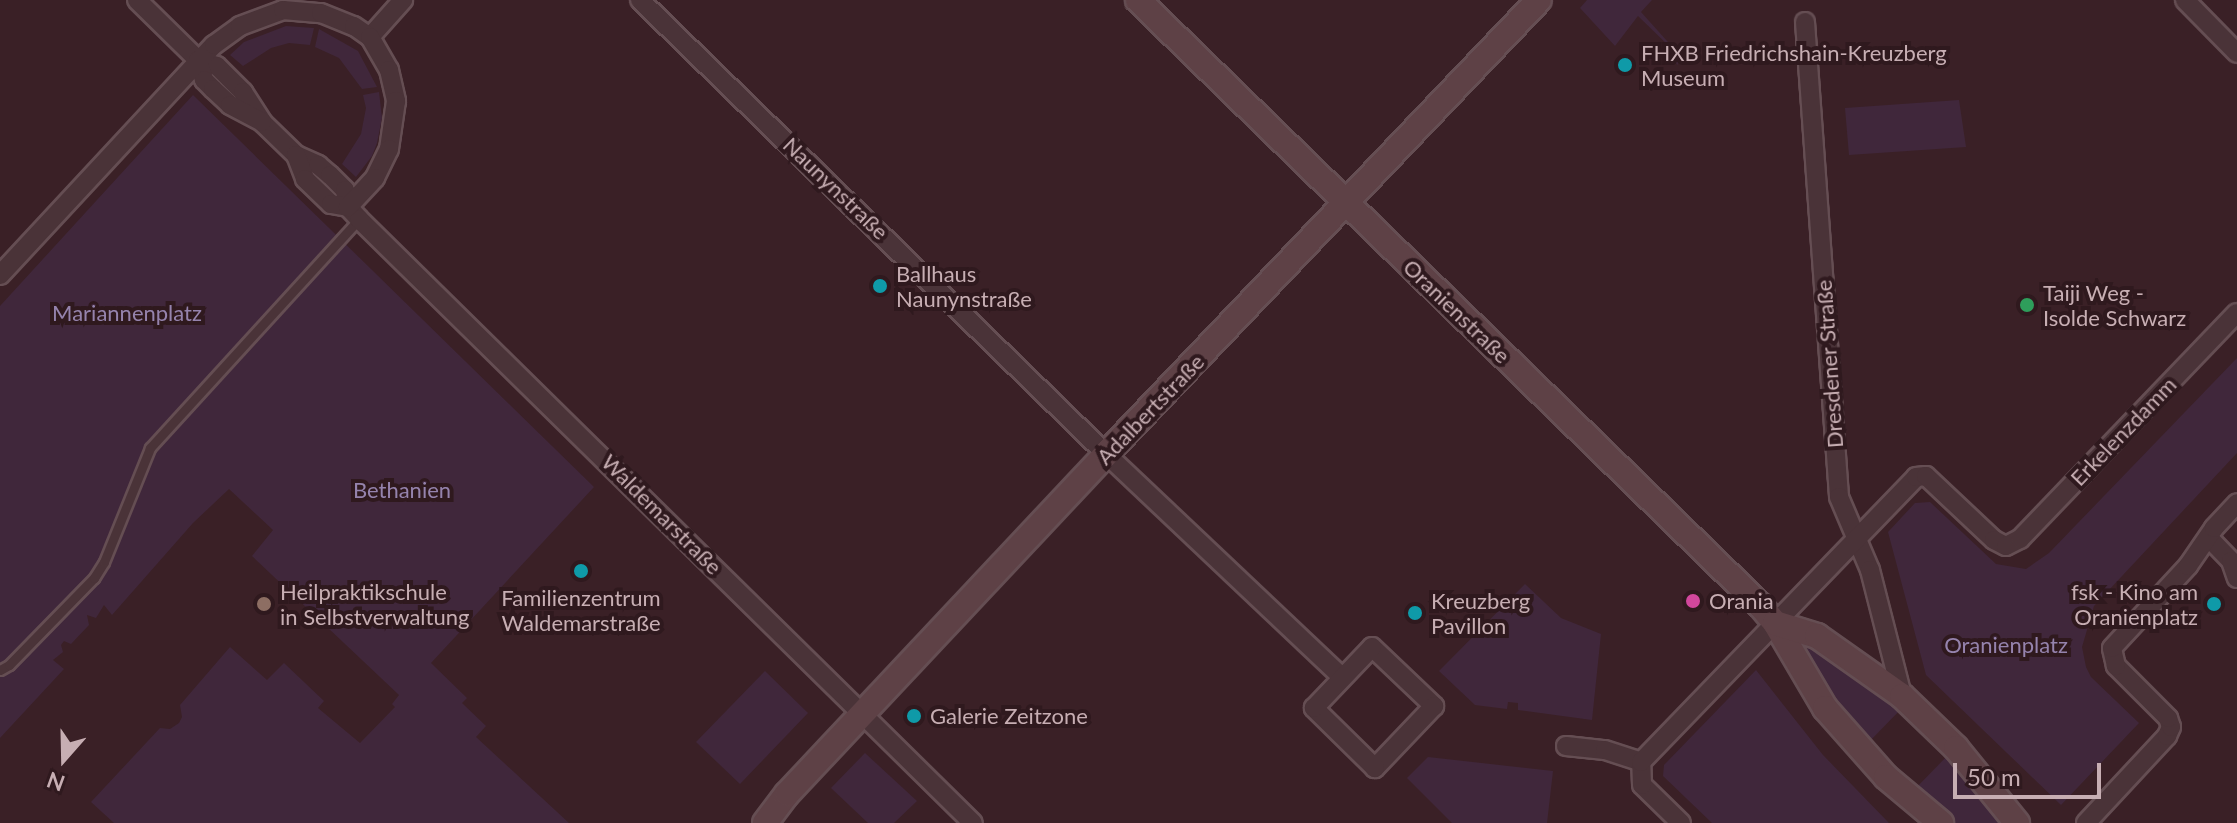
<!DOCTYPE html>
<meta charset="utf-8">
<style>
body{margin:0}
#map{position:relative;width:2237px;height:823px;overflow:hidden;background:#3a2026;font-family:Lato,sans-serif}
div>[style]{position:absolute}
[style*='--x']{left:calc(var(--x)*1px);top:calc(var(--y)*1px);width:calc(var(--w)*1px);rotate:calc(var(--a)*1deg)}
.green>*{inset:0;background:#40273b}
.roads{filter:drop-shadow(2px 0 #654e53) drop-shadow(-2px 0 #654e53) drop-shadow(0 2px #654e53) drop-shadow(0 -2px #654e53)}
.lane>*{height:9px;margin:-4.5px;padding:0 4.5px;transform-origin:4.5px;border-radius:4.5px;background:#4a3338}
.street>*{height:18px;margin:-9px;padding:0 9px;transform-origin:9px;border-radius:9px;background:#4a3338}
.secondary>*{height:24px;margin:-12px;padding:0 12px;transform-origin:12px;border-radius:12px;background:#5e4146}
.dots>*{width:22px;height:22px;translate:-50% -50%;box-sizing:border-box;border:4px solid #2f191e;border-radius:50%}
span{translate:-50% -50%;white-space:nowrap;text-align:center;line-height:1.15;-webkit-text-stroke:8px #2f191e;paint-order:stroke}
.poi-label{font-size:22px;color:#c7aeb3}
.left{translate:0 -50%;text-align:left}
.right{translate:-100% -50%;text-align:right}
.street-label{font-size:22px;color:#c7aeb3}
.park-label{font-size:22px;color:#9583ad}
.north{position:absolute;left:24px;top:719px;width:80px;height:80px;-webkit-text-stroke:6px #2f191e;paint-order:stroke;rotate:200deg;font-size:22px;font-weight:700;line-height:32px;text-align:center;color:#c7aeb3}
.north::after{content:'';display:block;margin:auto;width:28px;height:36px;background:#c7aeb3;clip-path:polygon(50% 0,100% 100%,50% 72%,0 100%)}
.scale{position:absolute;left:1953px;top:763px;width:148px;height:36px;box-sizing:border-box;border:4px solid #c7aeb3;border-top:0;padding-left:10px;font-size:24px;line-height:28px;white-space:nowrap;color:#c7aeb3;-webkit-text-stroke:6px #2f191e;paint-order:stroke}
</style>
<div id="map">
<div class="green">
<i style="clip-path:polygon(1587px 0,1652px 0,1641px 12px,1676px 51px,1678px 65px,1668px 55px,1673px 50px,1638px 16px,1615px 46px,1580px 8px)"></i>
<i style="clip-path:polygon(286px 26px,314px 28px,310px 45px,289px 43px,271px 48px,243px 66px,230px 55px,244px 42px)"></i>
<i style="clip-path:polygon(319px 29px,358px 51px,377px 87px,362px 89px,339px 58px,315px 47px)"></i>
<i style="clip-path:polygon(379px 92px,382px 118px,377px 143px,372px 156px,356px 177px,342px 164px,361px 134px,366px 108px,363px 95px)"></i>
<i style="clip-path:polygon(193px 95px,594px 487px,431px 663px,467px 698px,462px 703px,486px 726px,476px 737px,569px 823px,114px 823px,91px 802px,160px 728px,170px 729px,179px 723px,182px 717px,180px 705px,230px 647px,267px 680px,284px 663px,324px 701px,318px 708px,360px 743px,395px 707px,392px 704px,399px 695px,252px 556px,273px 530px,229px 489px,193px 523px,112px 615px,104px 605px,96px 618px,87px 615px,89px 625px,71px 644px,64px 641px,61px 645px,63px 652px,53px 660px,64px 669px,0 738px,0 306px)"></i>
<i style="clip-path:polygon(1959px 100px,1966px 147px,1849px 155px,1845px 108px)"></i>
<i style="clip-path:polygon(2237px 358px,2237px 453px,2094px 606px,2082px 647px,2086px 667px,2091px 677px,2139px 723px,2061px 805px,1926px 675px,1888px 532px,1915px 503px,1930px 502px,1996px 564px,2026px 569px,2049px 553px)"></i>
<i style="clip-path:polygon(1525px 584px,1561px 618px,1601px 634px,1592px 720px,1518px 710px,1518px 703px,1508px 702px,1507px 709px,1475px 705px,1439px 671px)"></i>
<i style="clip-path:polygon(1803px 641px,1905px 705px,1865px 746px,1799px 644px)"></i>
<i style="clip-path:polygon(1756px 670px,1823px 755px,1889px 823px,1712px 823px,1663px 776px,1664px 765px)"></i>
<i style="clip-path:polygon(765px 671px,808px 713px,740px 784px,696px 742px)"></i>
<i style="clip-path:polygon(1952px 751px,2010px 823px,1948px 823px,1912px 792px)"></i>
<i style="clip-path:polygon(865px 753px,917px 801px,894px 823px,868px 823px,831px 788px)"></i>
<i style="clip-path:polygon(1428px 757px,1553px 771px,1547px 823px,1452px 823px,1407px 778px)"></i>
</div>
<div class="roads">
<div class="lane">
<i style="--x:0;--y:670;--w:10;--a:-29"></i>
<i style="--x:9;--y:665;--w:122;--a:-45.7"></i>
<i style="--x:94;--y:578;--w:19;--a:-58"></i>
<i style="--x:104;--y:562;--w:123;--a:-68"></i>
<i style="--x:150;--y:448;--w:310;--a:-47.6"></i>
</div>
<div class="street">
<i style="--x:137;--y:0;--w:86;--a:44.5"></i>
<i style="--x:198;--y:60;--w:20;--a:18"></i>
<i style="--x:217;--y:66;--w:37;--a:45"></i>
<i style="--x:243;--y:92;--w:37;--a:57"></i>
<i style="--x:263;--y:123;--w:46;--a:44.1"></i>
<i style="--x:296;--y:155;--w:24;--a:24"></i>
<i style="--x:318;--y:165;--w:16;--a:40"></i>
<i style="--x:330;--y:175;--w:21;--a:45"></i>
<i style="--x:345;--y:190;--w:17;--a:80"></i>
<i style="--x:348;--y:207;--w:16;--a:47"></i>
<i style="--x:359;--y:219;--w:861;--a:44.53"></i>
<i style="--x:640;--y:0;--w:651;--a:44.25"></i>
<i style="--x:1106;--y:454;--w:325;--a:43.4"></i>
<i style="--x:2185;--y:0;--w:74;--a:45.5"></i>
<i style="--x:1805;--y:22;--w:476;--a:85.9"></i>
<i style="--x:1839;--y:497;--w:79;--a:67"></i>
<i style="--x:1870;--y:570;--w:130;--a:75.7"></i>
<i style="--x:370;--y:37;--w:50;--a:-48.3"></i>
<i style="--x:198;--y:60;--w:21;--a:73"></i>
<i style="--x:204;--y:80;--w:13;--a:45"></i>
<i style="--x:213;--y:89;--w:23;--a:43"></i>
<i style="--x:230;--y:105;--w:36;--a:28"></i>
<i style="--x:296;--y:155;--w:26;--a:69"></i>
<i style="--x:305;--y:179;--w:36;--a:44"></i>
<i style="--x:331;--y:204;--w:17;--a:10"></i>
<i style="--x:0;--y:275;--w:314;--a:-47.1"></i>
<i style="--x:214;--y:45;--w:32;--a:-36"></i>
<i style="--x:240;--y:26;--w:46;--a:-20.4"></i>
<i style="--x:283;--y:10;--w:38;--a:5"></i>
<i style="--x:321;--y:13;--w:35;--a:22"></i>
<i style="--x:354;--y:26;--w:19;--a:35"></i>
<i style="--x:370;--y:37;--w:38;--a:60"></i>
<i style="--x:389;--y:70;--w:32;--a:77"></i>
<i style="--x:396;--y:101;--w:49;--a:98.3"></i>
<i style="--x:389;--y:149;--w:32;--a:116"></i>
<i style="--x:375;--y:178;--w:40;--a:133"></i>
<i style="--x:2209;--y:538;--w:32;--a:46"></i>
<i style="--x:2231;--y:561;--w:18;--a:71"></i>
<i style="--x:1372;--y:647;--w:86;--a:43.6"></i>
<i style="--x:1434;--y:706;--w:86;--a:133.6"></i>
<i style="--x:1375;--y:768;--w:86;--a:-135.5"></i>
<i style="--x:1314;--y:708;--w:84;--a:-46.4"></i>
<i style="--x:1566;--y:746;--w:39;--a:6"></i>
<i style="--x:1605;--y:750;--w:38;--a:18"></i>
<i style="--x:1681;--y:823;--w:54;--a:-135.7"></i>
<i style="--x:1642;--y:785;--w:23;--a:-92"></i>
<i style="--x:1641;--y:762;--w:396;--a:-46"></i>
<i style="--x:1916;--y:477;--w:10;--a:-6"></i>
<i style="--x:1926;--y:476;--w:93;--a:43.3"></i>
<i style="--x:1994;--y:540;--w:13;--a:27"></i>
<i style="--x:2006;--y:546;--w:16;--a:-27"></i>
<i style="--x:2020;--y:539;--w:313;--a:-46.2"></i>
<i style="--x:2086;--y:823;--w:119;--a:-47"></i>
<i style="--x:2167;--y:736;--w:10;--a:-66"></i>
<i style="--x:2171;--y:727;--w:9;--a:-108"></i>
<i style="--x:2168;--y:718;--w:74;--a:-135"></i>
<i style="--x:2116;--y:666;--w:18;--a:-103"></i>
<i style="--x:2112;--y:648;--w:112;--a:-47.2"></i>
<i style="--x:2188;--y:566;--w:46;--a:-55.6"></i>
<i style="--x:2214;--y:528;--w:34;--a:-47"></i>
</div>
<div class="secondary">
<i style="--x:1138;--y:0;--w:868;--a:44.21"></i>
<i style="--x:1760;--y:605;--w:23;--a:50"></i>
<i style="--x:1775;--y:623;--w:99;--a:59.5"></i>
<i style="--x:1825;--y:708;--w:92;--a:48.5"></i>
<i style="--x:1886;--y:777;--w:72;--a:39.9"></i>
<i style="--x:1775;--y:623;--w:44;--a:17.2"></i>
<i style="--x:1817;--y:636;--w:104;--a:35.2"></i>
<i style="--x:1902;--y:696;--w:75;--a:43.9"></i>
<i style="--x:1956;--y:748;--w:97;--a:50.9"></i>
<i style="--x:765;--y:823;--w:36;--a:-53"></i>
<i style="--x:787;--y:794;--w:466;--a:-46.8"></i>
<i style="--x:1106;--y:454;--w:627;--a:-46.36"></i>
</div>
</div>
<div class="dots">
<i style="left:1625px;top:65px;background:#0f9aa8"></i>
<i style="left:880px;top:286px;background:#0f9aa8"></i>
<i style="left:2027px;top:305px;background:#2e9e5b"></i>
<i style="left:581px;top:571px;background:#0f9aa8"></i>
<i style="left:1693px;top:601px;background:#d1479c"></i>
<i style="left:264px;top:604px;background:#8d6e63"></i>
<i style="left:2214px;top:604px;background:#0f9aa8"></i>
<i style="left:1415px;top:613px;background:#0f9aa8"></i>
<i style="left:914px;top:716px;background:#0f9aa8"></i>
</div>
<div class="poi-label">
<span class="left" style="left:1641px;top:65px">FHXB Friedrichshain-Kreuzberg<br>Museum</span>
<span class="left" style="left:896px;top:286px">Ballhaus<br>Naunynstraße</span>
<span class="left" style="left:2043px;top:305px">Taiji Weg -<br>Isolde Schwarz</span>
<span class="left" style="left:280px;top:604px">Heilpraktikschule<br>in Selbstverwaltung</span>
<span class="right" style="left:2198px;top:604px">fsk - Kino am<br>Oranienplatz</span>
<span style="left:581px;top:610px">Familienzentrum<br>Waldemarstraße</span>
<span class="left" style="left:1431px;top:613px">Kreuzberg<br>Pavillon</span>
<span class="left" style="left:1709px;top:601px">Orania</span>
<span class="left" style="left:930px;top:716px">Galerie Zeitzone</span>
</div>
<div class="street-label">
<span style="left:836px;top:188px;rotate:44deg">Naunynstraße</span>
<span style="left:1457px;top:311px;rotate:44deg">Oranienstraße</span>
<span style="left:1829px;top:364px;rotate:-94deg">Dresdener Straße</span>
<span style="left:1150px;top:409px;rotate:-46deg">Adalbertstraße</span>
<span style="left:2123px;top:431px;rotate:-46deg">Erkelenzdamm</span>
<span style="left:662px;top:514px;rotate:45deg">Waldemarstraße</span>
</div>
<div class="park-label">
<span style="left:127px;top:313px">Mariannenplatz</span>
<span style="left:402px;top:490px">Bethanien</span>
<span style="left:2006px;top:645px">Oranienplatz</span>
</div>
<div class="north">N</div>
<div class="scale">50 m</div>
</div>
